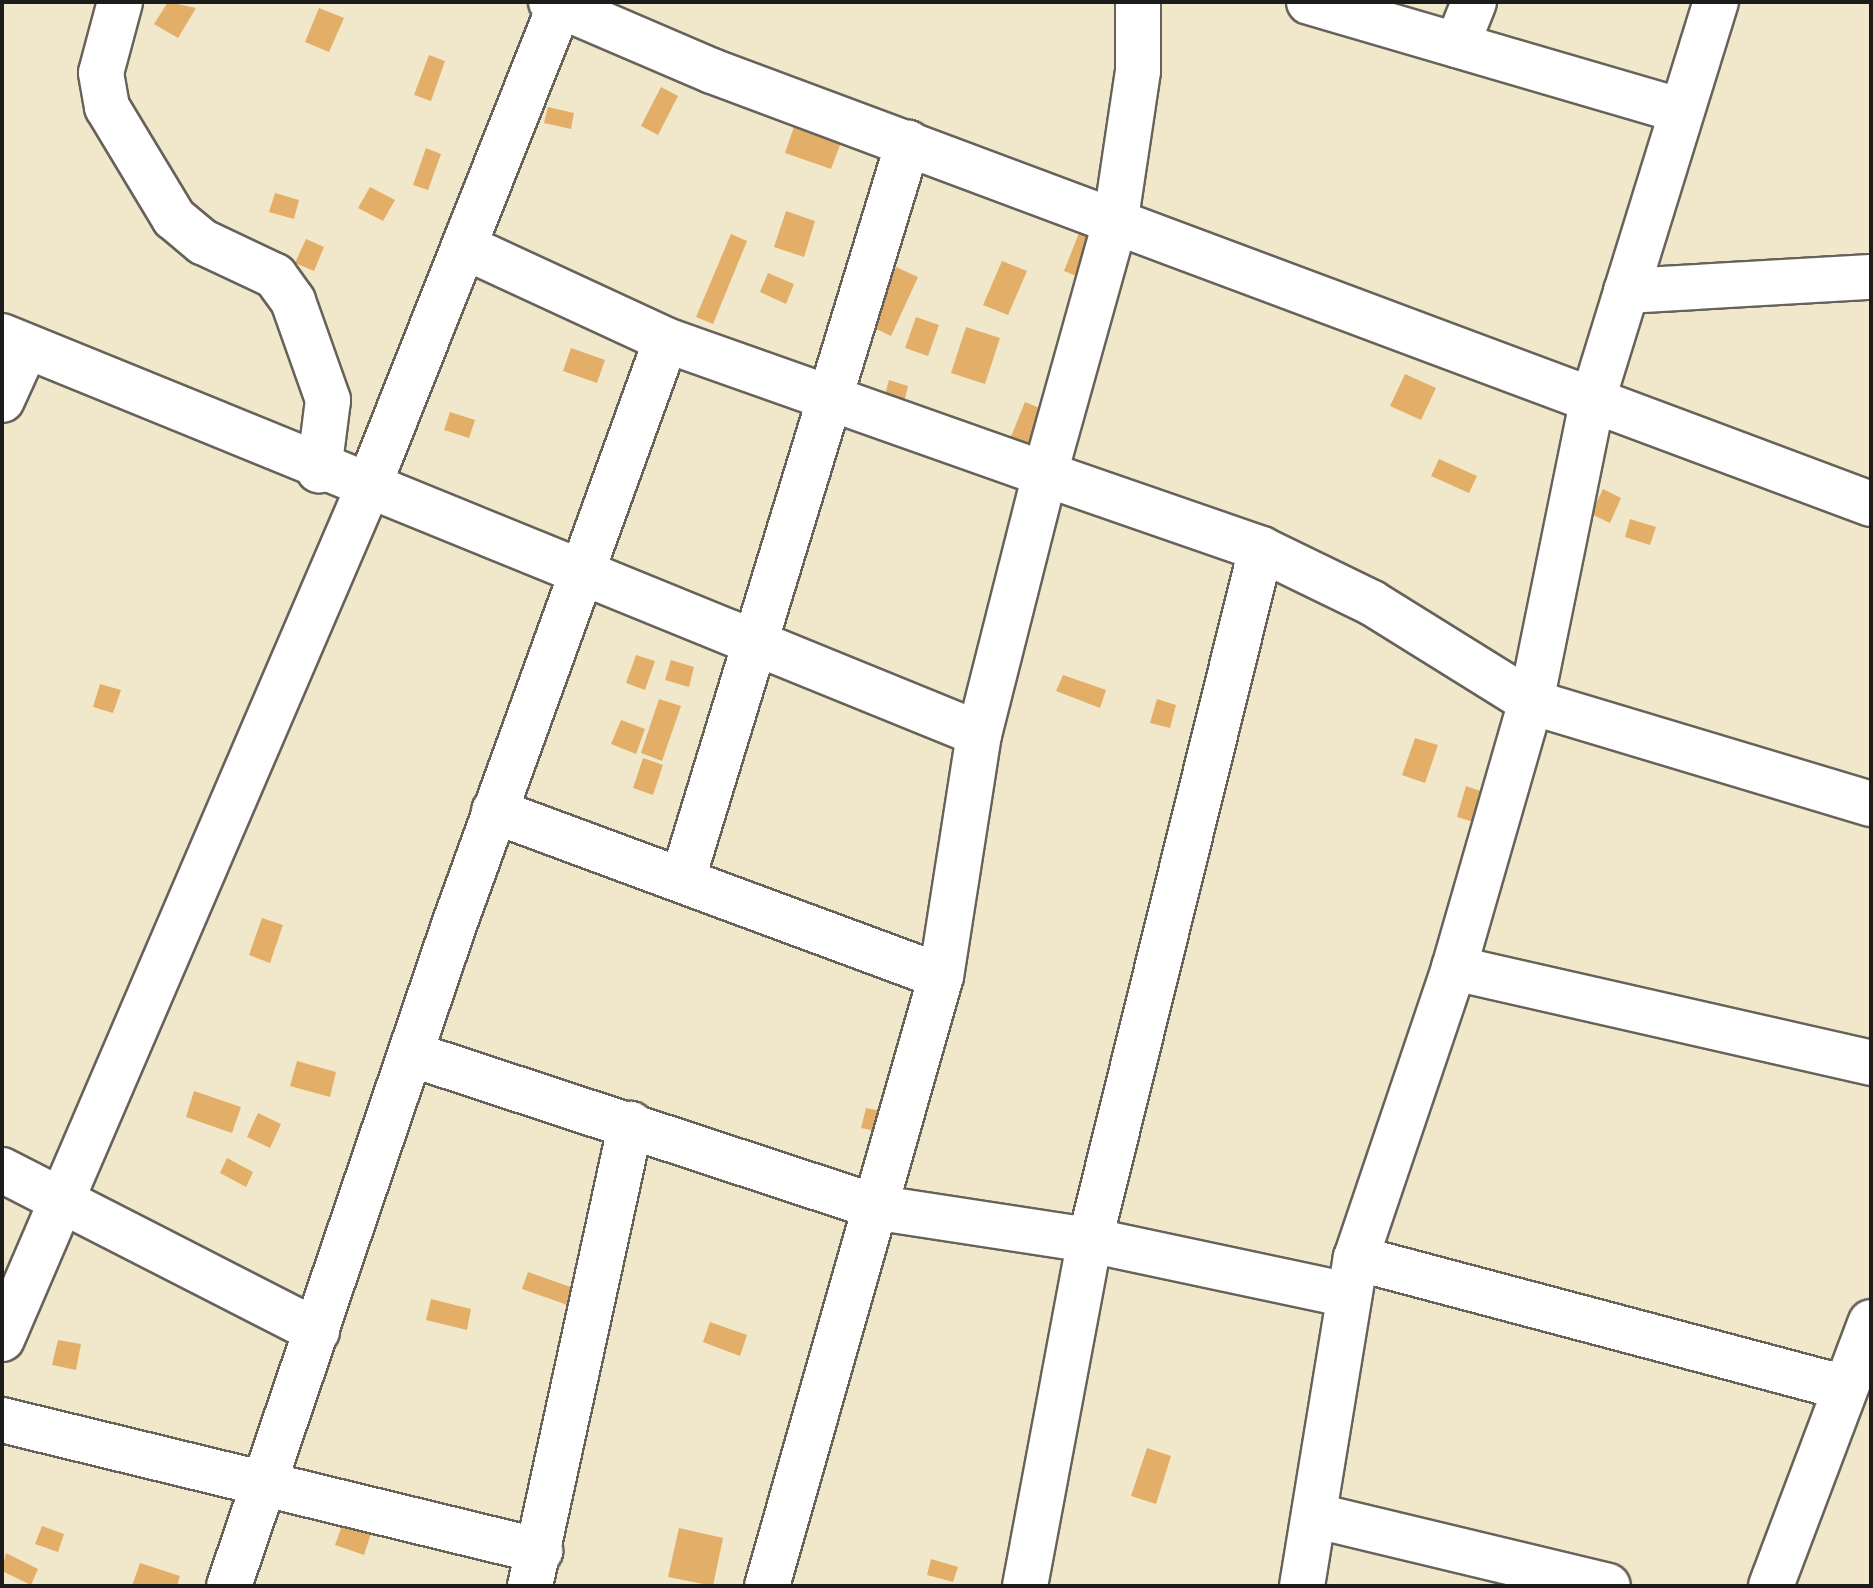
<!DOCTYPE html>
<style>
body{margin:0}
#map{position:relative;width:1873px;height:1588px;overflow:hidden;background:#f1e8cc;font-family:Mynerve,sans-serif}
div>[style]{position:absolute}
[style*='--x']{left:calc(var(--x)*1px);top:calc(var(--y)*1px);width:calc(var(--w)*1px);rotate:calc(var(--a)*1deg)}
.building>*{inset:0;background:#e3af68}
.roads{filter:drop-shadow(2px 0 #67635a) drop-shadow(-2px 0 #67635a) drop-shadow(0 2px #67635a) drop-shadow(0 -2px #67635a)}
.minor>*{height:44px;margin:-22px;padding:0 22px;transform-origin:22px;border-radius:22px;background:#fff}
span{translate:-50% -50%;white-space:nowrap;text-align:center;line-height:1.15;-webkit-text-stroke:8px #fcf5e5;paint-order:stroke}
.frame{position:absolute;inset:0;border:4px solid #1c1c1c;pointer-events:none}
</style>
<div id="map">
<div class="building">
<i style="clip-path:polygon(168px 2px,196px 8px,178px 38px,154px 24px)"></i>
<i style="clip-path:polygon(319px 8px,344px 18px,329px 52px,305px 42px)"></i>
<i style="clip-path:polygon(429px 55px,445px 61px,431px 101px,414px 95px)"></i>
<i style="clip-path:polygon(661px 87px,678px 96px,658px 135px,641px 126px)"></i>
<i style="clip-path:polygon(548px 107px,574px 113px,571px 129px,544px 123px)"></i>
<i style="clip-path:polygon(799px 112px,846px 129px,831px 169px,785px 153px)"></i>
<i style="clip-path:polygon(426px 148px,441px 154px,428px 190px,413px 185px)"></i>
<i style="clip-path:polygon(370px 187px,395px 200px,383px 221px,358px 208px)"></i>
<i style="clip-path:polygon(275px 193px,299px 200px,294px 219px,269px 212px)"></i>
<i style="clip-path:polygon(786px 211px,815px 221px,804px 257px,774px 247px)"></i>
<i style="clip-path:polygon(1079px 233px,1099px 241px,1084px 279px,1064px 271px)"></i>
<i style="clip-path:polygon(731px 234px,747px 241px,713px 324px,696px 317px)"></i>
<i style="clip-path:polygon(306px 239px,324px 247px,314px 271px,295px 263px)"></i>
<i style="clip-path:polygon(1002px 261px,1027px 271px,1008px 315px,983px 305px)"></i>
<i style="clip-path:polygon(896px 267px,918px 277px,891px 336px,870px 326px)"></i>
<i style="clip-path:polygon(768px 273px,794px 284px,786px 304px,760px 292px)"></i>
<i style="clip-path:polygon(916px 317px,939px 325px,928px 356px,905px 348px)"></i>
<i style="clip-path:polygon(966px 327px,1000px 338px,985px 384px,951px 373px)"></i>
<i style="clip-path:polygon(571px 348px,605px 360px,597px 383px,563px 371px)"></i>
<i style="clip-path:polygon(1405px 374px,1436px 388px,1421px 420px,1390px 406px)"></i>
<i style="clip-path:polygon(889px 380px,908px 386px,902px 410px,882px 405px)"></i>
<i style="clip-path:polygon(1025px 402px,1047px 411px,1032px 448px,1010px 439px)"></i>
<i style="clip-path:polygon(450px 412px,475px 420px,469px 438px,444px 430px)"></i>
<i style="clip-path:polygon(1439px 459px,1477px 476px,1469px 493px,1431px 476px)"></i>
<i style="clip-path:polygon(1603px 489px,1621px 498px,1610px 523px,1591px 514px)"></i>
<i style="clip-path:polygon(1630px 519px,1656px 527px,1650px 545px,1625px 537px)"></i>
<i style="clip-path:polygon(636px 655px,655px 661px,645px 690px,626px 683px)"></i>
<i style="clip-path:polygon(671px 660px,694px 667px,689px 687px,665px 680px)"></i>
<i style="clip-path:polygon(1063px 675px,1106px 690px,1100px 708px,1056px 691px)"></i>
<i style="clip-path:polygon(100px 684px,121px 690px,113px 713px,93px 707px)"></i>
<i style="clip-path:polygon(659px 699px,681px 706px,662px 761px,641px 753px)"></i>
<i style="clip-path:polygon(1157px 699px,1176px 705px,1170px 728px,1150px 723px)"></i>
<i style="clip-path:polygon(621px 720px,645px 729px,636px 754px,611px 744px)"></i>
<i style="clip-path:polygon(1415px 738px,1438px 745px,1425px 783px,1402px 775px)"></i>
<i style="clip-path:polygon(643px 758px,663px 765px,653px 795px,633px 788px)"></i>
<i style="clip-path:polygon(1466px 786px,1486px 793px,1477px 823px,1457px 817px)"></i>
<i style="clip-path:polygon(262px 918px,283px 925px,270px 963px,249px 955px)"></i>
<i style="clip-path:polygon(297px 1061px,336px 1072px,330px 1097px,290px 1086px)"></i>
<i style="clip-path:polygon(194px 1091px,241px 1107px,232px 1133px,186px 1117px)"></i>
<i style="clip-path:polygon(866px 1108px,891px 1113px,887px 1133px,861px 1128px)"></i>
<i style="clip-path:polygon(258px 1113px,281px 1124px,270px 1148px,247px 1137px)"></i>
<i style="clip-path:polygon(227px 1158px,253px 1172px,246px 1187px,220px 1173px)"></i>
<i style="clip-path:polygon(528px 1272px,582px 1291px,576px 1308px,522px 1289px)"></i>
<i style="clip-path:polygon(431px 1299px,471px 1309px,467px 1330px,426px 1320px)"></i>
<i style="clip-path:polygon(710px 1322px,747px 1335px,740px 1356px,703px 1342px)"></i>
<i style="clip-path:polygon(58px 1340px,81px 1344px,76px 1370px,52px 1365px)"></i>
<i style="clip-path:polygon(1147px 1448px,1171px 1456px,1156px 1504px,1131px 1496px)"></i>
<i style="clip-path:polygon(344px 1520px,372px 1530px,364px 1555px,335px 1545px)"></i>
<i style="clip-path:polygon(42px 1526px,64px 1534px,58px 1552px,35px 1544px)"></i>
<i style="clip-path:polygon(679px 1528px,723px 1538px,713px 1586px,668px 1577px)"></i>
<i style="clip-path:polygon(6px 1553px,38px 1569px,31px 1585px,2px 1571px)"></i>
<i style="clip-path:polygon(931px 1559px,958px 1567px,953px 1582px,927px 1575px)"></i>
<i style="clip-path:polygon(140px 1563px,180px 1576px,177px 1586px,132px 1586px)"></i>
</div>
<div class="roads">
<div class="minor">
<i style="--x:120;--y:2;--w:73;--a:105"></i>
<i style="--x:101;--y:73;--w:35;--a:80"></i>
<i style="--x:107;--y:107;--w:130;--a:58.9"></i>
<i style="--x:174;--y:218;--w:38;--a:40"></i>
<i style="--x:203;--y:242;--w:80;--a:25.3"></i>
<i style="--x:275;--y:276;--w:31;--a:54"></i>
<i style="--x:293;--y:301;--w:105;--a:70.5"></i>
<i style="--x:328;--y:400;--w:71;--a:97.3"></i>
<i style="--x:551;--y:2;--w:175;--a:23.2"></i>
<i style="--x:712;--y:71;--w:1237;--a:20.49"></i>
<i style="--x:1138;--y:2;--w:69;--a:90"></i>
<i style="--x:1138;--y:71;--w:150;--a:98.5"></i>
<i style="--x:1116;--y:219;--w:265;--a:105.6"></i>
<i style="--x:1045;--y:474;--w:229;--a:19.1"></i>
<i style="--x:1261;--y:549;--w:123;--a:25.9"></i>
<i style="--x:1372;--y:603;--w:187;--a:31.9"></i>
<i style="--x:1531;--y:702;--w:355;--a:16.7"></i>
<i style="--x:1309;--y:2;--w:388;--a:16.3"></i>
<i style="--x:1457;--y:45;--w:46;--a:-68.4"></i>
<i style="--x:465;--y:247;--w:221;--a:24.8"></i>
<i style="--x:666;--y:340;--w:402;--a:19.5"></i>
<i style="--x:1045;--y:474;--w:268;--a:104.2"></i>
<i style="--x:979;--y:734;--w:245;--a:98.9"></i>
<i style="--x:941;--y:976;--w:634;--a:105.92"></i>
<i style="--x:1626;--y:291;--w:245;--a:-3.3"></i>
<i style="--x:2;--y:336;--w:1055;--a:22.16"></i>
<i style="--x:2;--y:400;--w:58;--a:-65.6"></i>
<i style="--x:494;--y:811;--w:476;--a:20.3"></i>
<i style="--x:683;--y:878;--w:769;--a:-72.98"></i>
<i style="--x:1454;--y:968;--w:428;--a:12.8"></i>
<i style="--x:411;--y:1054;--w:494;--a:18.2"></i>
<i style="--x:880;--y:1208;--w:212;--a:8.7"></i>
<i style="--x:1090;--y:1240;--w:265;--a:12"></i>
<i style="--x:2;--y:1170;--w:354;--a:27.1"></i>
<i style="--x:1356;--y:1258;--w:503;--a:14.87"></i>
<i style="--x:2;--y:1339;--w:924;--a:-66.74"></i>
<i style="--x:367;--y:490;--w:525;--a:-68.32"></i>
<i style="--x:2;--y:1420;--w:554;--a:13.68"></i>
<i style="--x:1317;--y:1516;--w:299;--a:13.5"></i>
<i style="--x:229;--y:1586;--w:698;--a:-71.2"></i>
<i style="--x:454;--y:925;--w:622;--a:-70.08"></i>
<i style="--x:530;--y:1586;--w:473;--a:-77.7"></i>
<i style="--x:1025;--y:1586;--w:352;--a:-79.4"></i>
<i style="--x:1090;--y:1240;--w:712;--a:-76.1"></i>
<i style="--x:1302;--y:1586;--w:332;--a:-80.7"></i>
<i style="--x:1356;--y:1258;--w:306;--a:-71.3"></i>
<i style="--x:1454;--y:968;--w:277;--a:-73.9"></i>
<i style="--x:1531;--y:702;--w:306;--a:-78.5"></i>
<i style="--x:1592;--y:402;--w:419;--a:-72.8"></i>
<i style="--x:1771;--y:1586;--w:282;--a:-69.3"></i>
</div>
</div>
<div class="frame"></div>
</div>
